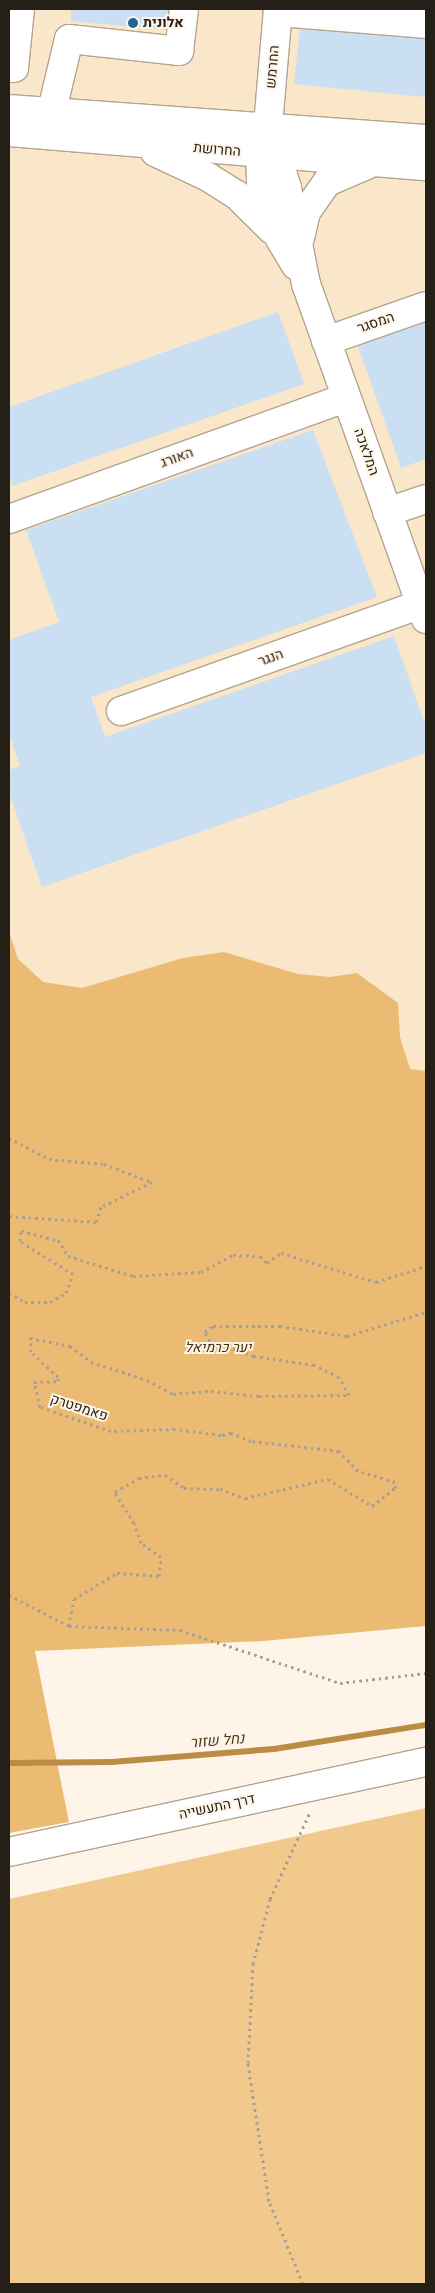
<!DOCTYPE html>
<meta charset="utf-8">
<style>
body{margin:0}
#map{position:relative;width:435px;height:2293px;overflow:hidden;background:#fef4e7;font-family:Georgia,Heebo,serif}
div>[style]{position:absolute}
[style*='--x']{left:calc(var(--x)*1px);top:calc(var(--y)*1px);width:calc(var(--w)*1px);rotate:calc(var(--a)*1deg)}
.built>*{inset:0;background:#fae6c8}
.green>*{inset:0;background:#f2c98c}
.forest>*{inset:0;background:#ecbb73}
.stream>*{height:6px;margin:-3px;padding:0 3px;transform-origin:3px;border-radius:3px;background:#bb8d44}
.building>*{inset:0;background:#cadff2}
.path>*{height:3px;margin-top:-1.5px;transform-origin:0;background:repeating-linear-gradient(90deg,#a79f94 0 2.5px,transparent 0 6.5px)}
.roads{filter:drop-shadow(1px 0 #b3a48f) drop-shadow(-1px 0 #b3a48f) drop-shadow(0 1px #b3a48f) drop-shadow(0 -1px #b3a48f)}
.minor>*{height:28px;margin:-14px;padding:0 14px;transform-origin:14px;border-radius:14px;background:#fff}
.dots>*{width:14px;height:14px;translate:-50% -50%;box-sizing:border-box;border:2px solid #fef4e7;border-radius:50%}
span{translate:-50% -50%;white-space:nowrap;text-align:center;line-height:1.15;-webkit-text-stroke:4px #fef4e7;paint-order:stroke}
.poi-label{font-size:14px;color:#252017;font-weight:700}
.left{translate:0 -50%;text-align:left}
.street-label{font-size:14px;color:#252017}
.park-label{font-size:14px;color:#443010;font-style:italic}
.water-label{font-size:15px;color:#4d3919;font-style:italic}
.frame{position:absolute;inset:0;border:10px solid #252017;pointer-events:none}
</style>
<div id="map">
<div class="built">
<i style="clip-path:polygon(9px 9px,426px 9px,426px 1524px,9px 951px)"></i>
</div>
<div class="green">
<i style="clip-path:polygon(426px 1808px,426px 2284px,9px 2284px,9px 1899px)"></i>
</div>
<div class="forest">
<i style="clip-path:polygon(9px 932px,18px 959px,43px 982px,82px 988px,183px 958px,224px 952px,298px 974px,330px 977px,357px 973px,398px 1003px,400px 1037px,410px 1069px,426px 1071px,426px 1626px,263px 1641px,35px 1651px,69px 1822px,9px 1833px)"></i>
</div>
<div class="stream">
<i style="--x:9;--y:1763;--w:103;--a:-0.6"></i>
<i style="--x:112;--y:1762;--w:163;--a:-4.6"></i>
<i style="--x:274;--y:1749;--w:154;--a:-9"></i>
</div>
<div class="building">
<i style="clip-path:polygon(71px 9px,168px 9px,166px 30px,71px 21px)"></i>
<i style="clip-path:polygon(300px 29px,426px 39px,426px 97px,294px 84px)"></i>
<i style="clip-path:polygon(278px 312px,304px 384px,12px 486px,9px 476px,9px 407px)"></i>
<i style="clip-path:polygon(426px 322px,426px 459px,401px 468px,358px 346px)"></i>
<i style="clip-path:polygon(313px 430px,377px 597px,91px 697px,105px 737px,394px 636px,426px 727px,426px 753px,42px 887px,9px 793px,9px 770px,20px 766px,9px 733px,9px 640px,59px 622px,26px 530px)"></i>
</div>
<div class="path">
<i style="--x:9;--y:1138;--w:45;--a:27.7"></i>
<i style="--x:49;--y:1159;--w:55;--a:5.2"></i>
<i style="--x:104;--y:1164;--w:51;--a:20.6"></i>
<i style="--x:152;--y:1182;--w:57;--a:153.9"></i>
<i style="--x:101;--y:1207;--w:16;--a:108"></i>
<i style="--x:96;--y:1222;--w:87;--a:-176.1"></i>
<i style="--x:9;--y:1188;--w:15;--a:90"></i>
<i style="--x:9;--y:1293;--w:18;--a:29"></i>
<i style="--x:25;--y:1302;--w:25;--a:0"></i>
<i style="--x:50;--y:1302;--w:18;--a:-29"></i>
<i style="--x:66;--y:1293;--w:20;--a:-70"></i>
<i style="--x:73;--y:1274;--w:62;--a:-148.1"></i>
<i style="--x:20;--y:1241;--w:10;--a:-84"></i>
<i style="--x:21;--y:1231;--w:38;--a:14"></i>
<i style="--x:58;--y:1240;--w:19;--a:58"></i>
<i style="--x:68;--y:1256;--w:68;--a:17.1"></i>
<i style="--x:133;--y:1276;--w:68;--a:-3.4"></i>
<i style="--x:201;--y:1272;--w:36;--a:-28"></i>
<i style="--x:233;--y:1255;--w:27;--a:2"></i>
<i style="--x:260;--y:1256;--w:10;--a:45"></i>
<i style="--x:267;--y:1263;--w:17;--a:-36"></i>
<i style="--x:281;--y:1253;--w:99;--a:17"></i>
<i style="--x:376;--y:1282;--w:52;--a:-17.7"></i>
<i style="--x:9;--y:1595;--w:68;--a:27.3"></i>
<i style="--x:69;--y:1626;--w:111;--a:2.1"></i>
<i style="--x:180;--y:1630;--w:169;--a:18.3"></i>
<i style="--x:340;--y:1683;--w:87;--a:-6.6"></i>
<i style="--x:69;--y:1626;--w:27;--a:-80"></i>
<i style="--x:74;--y:1599;--w:50;--a:-31.2"></i>
<i style="--x:117;--y:1573;--w:42;--a:4.1"></i>
<i style="--x:159;--y:1576;--w:19;--a:-84"></i>
<i style="--x:161;--y:1557;--w:24;--a:-145"></i>
<i style="--x:141;--y:1543;--w:21;--a:-109"></i>
<i style="--x:134;--y:1523;--w:36;--a:-122"></i>
<i style="--x:115;--y:1492;--w:28;--a:-30"></i>
<i style="--x:139;--y:1478;--w:26;--a:-7"></i>
<i style="--x:165;--y:1475;--w:23;--a:34"></i>
<i style="--x:184;--y:1488;--w:36;--a:2"></i>
<i style="--x:220;--y:1489;--w:27;--a:20"></i>
<i style="--x:245;--y:1498;--w:85;--a:-12.9"></i>
<i style="--x:328;--y:1479;--w:52;--a:31.5"></i>
<i style="--x:372;--y:1506;--w:29;--a:-38"></i>
<i style="--x:395;--y:1488;--w:6;--a:-90"></i>
<i style="--x:395;--y:1482;--w:39;--a:-163"></i>
<i style="--x:358;--y:1471;--w:28;--a:-134"></i>
<i style="--x:339;--y:1451;--w:89;--a:-173.5"></i>
<i style="--x:251;--y:1441;--w:22;--a:-158"></i>
<i style="--x:231;--y:1433;--w:10;--a:169"></i>
<i style="--x:221;--y:1435;--w:46;--a:-172.6"></i>
<i style="--x:175;--y:1429;--w:64;--a:178.2"></i>
<i style="--x:111;--y:1431;--w:75;--a:-161.3"></i>
<i style="--x:40;--y:1407;--w:26;--a:-103"></i>
<i style="--x:34;--y:1382;--w:24;--a:-2"></i>
<i style="--x:58;--y:1381;--w:4;--a:-90"></i>
<i style="--x:58;--y:1377;--w:37;--a:-137"></i>
<i style="--x:31;--y:1352;--w:14;--a:-94"></i>
<i style="--x:30;--y:1338;--w:41;--a:11.3"></i>
<i style="--x:70;--y:1346;--w:26;--a:37"></i>
<i style="--x:91;--y:1362;--w:59;--a:17.8"></i>
<i style="--x:147;--y:1380;--w:30;--a:28"></i>
<i style="--x:173;--y:1394;--w:38;--a:-5"></i>
<i style="--x:211;--y:1391;--w:48;--a:5.9"></i>
<i style="--x:259;--y:1396;--w:90;--a:-0.6"></i>
<i style="--x:349;--y:1395;--w:21;--a:-119"></i>
<i style="--x:339;--y:1377;--w:28;--a:-154"></i>
<i style="--x:314;--y:1365;--w:61;--a:-171.5"></i>
<i style="--x:254;--y:1356;--w:46;--a:-161.2"></i>
<i style="--x:210;--y:1341;--w:10;--a:-119"></i>
<i style="--x:205;--y:1332;--w:10;--a:-37"></i>
<i style="--x:213;--y:1326;--w:67;--a:0"></i>
<i style="--x:280;--y:1326;--w:68;--a:8.5"></i>
<i style="--x:347;--y:1336;--w:83;--a:-16.9"></i>
<i style="--x:303;--y:2284;--w:90;--a:-112.3"></i>
<i style="--x:269;--y:2201;--w:140;--a:-98.7"></i>
<i style="--x:248;--y:2063;--w:99;--a:-87.1"></i>
<i style="--x:253;--y:1964;--w:67;--a:-75.3"></i>
<i style="--x:270;--y:1899;--w:96;--a:-65.3"></i>
</div>
<div class="roads">
<div class="minor">
<i style="--x:278;--y:9;--w:117;--a:94.9"></i>
<i style="--x:268;--y:126;--w:28;--a:107"></i>
<i style="--x:260;--y:153;--w:30;--a:88"></i>
<i style="--x:261;--y:183;--w:59;--a:71.3"></i>
<i style="--x:280;--y:239;--w:31;--a:59"></i>
<i style="--x:278;--y:12;--w:148;--a:4.6"></i>
<i style="--x:9;--y:67;--w:5;--a:11"></i>
<i style="--x:14;--y:68;--w:59;--a:-84.2"></i>
<i style="--x:9;--y:109;--w:418;--a:4.1"></i>
<i style="--x:51;--y:114;--w:77;--a:-76.5"></i>
<i style="--x:69;--y:39;--w:111;--a:6.2"></i>
<i style="--x:179;--y:51;--w:42;--a:-83.2"></i>
<i style="--x:268;--y:126;--w:65;--a:73"></i>
<i style="--x:287;--y:188;--w:98;--a:78.8"></i>
<i style="--x:306;--y:284;--w:356;--a:70.3"></i>
<i style="--x:9;--y:132;--w:418;--a:4.7"></i>
<i style="--x:155;--y:152;--w:59;--a:25.3"></i>
<i style="--x:208;--y:177;--w:34;--a:32"></i>
<i style="--x:237;--y:195;--w:49;--a:45"></i>
<i style="--x:300;--y:238;--w:27;--a:-77"></i>
<i style="--x:306;--y:212;--w:37;--a:-55"></i>
<i style="--x:327;--y:182;--w:43;--a:-23"></i>
<i style="--x:326;--y:341;--w:106;--a:-19.3"></i>
<i style="--x:387;--y:512;--w:41;--a:-18.4"></i>
<i style="--x:9;--y:519;--w:358;--a:-19.8"></i>
<i style="--x:121;--y:711;--w:319;--a:-19.6"></i>
<i style="--x:9;--y:1852;--w:427;--a:-12.2"></i>
</div>
</div>
<div class="dots">
<i style="left:133px;top:23px;background:#20659a"></i>
</div>
<div class="poi-label">
<span class="left" style="left:143px;top:23px">אלונית</span>
</div>
<div class="street-label">
<span style="left:273px;top:67px;rotate:-85deg">החרמש</span>
<span style="left:217px;top:150px;rotate:5deg">החרושת</span>
<span style="left:376px;top:323px;rotate:-19deg">המסגר</span>
<span style="left:366px;top:452px;rotate:70deg">המלאכה</span>
<span style="left:177px;top:458px;rotate:-20deg">האורג</span>
<span style="left:271px;top:658px;rotate:-20deg">הנגר</span>
<span style="left:79px;top:1408px;rotate:18deg">פאמפטרק</span>
<span style="left:217px;top:1807px;rotate:-12deg">דרך התעשייה</span>
</div>
<div class="park-label">
<span style="left:218px;top:1348px">יער כרמיאל</span>
</div>
<div class="water-label">
<span style="left:217px;top:1741px;rotate:-5deg">נחל שזור</span>
</div>
<div class="frame"></div>
</div>
